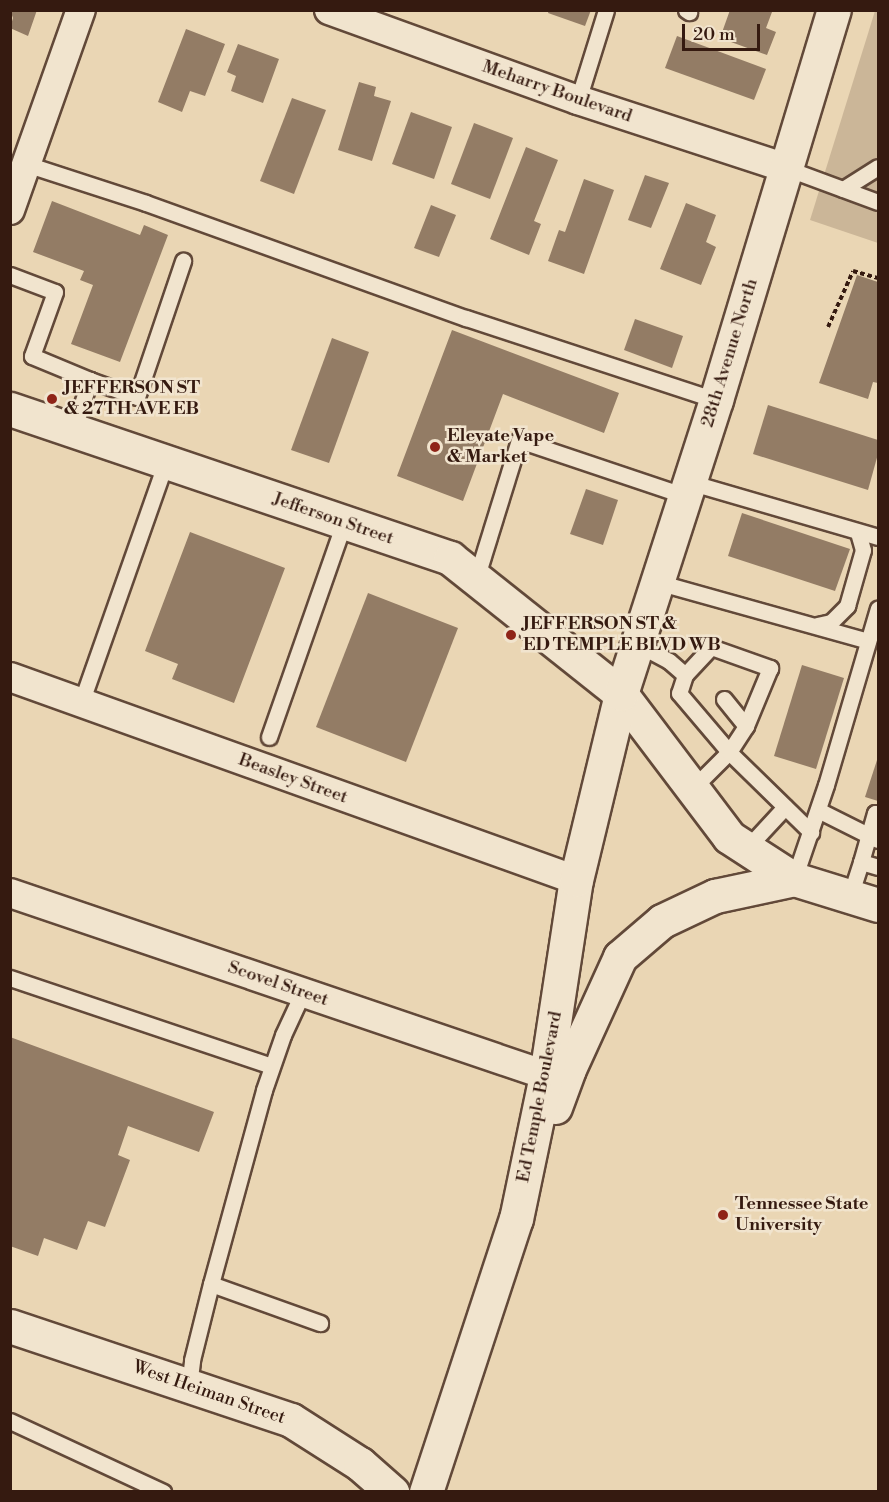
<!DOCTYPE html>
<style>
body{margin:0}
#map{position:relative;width:889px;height:1502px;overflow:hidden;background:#ead6b4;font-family:"Libre Bodoni",serif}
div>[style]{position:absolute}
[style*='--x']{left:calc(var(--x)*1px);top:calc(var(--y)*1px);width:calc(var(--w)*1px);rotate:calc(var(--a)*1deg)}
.green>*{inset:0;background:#cbb698}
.building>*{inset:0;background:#937c65}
.path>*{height:4px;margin-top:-2px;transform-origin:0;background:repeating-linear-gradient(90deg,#351a10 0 4.5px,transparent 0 7.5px)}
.roads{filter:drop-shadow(2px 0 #624939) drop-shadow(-2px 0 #624939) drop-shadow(0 2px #624939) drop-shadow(0 -2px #624939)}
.service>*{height:15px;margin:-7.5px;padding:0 7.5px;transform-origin:7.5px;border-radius:7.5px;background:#f1e4ce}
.minor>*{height:28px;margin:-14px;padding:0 14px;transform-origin:14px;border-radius:14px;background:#f1e4ce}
.tertiary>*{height:33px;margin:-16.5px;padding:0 16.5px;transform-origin:16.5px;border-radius:16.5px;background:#f1e4ce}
.secondary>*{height:33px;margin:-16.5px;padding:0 16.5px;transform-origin:16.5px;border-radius:16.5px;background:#f1e4ce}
.dots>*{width:16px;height:16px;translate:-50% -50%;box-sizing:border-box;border:3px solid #f1e4ce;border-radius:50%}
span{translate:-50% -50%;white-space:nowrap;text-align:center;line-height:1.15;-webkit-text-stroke:5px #f1e4ce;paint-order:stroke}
.street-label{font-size:18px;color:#351a10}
.poi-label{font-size:18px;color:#351a10;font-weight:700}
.left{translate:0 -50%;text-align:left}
.frame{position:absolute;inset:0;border:12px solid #351a10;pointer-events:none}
.scale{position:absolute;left:682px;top:24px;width:78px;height:27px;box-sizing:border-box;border:3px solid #351a10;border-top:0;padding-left:8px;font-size:18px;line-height:21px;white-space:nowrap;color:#351a10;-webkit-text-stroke:4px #f1e4ce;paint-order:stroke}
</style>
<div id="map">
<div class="green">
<i style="clip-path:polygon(875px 11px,878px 11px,878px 243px,810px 220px)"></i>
</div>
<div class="building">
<i style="clip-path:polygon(10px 10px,37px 10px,28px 36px,10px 28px,13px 18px)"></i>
<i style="clip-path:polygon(549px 10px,591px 10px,585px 26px,548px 13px)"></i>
<i style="clip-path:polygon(730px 10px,772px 12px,766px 28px,776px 32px,767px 55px,720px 38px)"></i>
<i style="clip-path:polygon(186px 29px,225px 44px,205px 96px,190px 91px,182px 112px,158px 102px)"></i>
<i style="clip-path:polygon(677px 36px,766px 69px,754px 100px,665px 68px)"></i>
<i style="clip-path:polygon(238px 44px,279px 59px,263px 103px,231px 91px,236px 76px,227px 72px)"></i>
<i style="clip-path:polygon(359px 82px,376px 87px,374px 96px,391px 101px,372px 161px,338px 150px)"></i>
<i style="clip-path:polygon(292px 98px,326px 110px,294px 194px,260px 181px)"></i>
<i style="clip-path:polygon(411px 112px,452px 127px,434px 179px,392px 164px)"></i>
<i style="clip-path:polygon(474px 123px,513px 138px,490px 199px,451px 184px)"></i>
<i style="clip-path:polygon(526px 147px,558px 160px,534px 221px,541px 224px,529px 255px,490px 239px)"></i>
<i style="clip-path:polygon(645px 175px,669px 183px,651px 228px,628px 220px)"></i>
<i style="clip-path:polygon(584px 179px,614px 190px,584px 274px,548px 261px,559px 230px,565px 232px)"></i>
<i style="clip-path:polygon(52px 201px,140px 235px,144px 225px,168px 235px,120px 362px,71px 344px,93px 285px,80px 280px,84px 271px,33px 252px)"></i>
<i style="clip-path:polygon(686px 203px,716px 215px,706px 242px,716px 247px,701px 285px,660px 269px)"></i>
<i style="clip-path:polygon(431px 205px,456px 215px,439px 257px,414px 248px)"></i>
<i style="clip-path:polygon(857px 275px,878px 282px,878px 383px,873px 382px,868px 399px,819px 383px)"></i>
<i style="clip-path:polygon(635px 319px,683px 336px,672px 368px,624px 350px)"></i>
<i style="clip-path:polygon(452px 330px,619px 393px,604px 433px,503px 394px,463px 501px,397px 476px)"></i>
<i style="clip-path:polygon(332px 338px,369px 352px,329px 463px,291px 450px)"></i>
<i style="clip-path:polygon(768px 405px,878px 440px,878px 454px,868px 490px,753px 454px)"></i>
<i style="clip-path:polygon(586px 489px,618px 500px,603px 545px,570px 534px)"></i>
<i style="clip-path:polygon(742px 513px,850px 549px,835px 591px,728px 556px)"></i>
<i style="clip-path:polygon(190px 532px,285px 568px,234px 703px,172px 679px,178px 664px,145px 651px)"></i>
<i style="clip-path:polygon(368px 593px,458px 628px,406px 762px,316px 727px)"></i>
<i style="clip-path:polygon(802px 665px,844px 678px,816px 769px,774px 756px)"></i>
<i style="clip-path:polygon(878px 757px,878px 801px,865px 797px)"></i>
<i style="clip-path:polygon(10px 1037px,214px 1112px,199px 1152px,128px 1126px,118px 1155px,130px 1160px,105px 1227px,88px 1221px,77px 1250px,44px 1238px,38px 1256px,10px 1246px)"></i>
</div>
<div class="path">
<i style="--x:828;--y:327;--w:61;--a:-65.9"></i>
<i style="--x:853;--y:271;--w:26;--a:16"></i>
</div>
<div class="roads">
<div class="service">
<i style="--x:686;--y:10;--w:4;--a:34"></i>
<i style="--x:578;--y:100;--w:94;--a:-72.7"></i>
<i style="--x:26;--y:164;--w:126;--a:18"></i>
<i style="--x:146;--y:203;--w:340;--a:19.8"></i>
<i style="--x:466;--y:318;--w:263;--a:18.2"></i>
<i style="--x:786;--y:168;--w:98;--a:20.3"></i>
<i style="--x:843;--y:189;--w:41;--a:-32.2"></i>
<i style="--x:10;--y:275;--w:48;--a:20.7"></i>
<i style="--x:55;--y:292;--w:68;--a:109.8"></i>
<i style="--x:32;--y:356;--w:63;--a:22.5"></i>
<i style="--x:73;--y:430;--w:53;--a:-71.2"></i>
<i style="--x:90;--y:380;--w:50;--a:19.9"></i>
<i style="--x:137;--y:397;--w:144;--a:-71.3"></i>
<i style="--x:689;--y:482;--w:197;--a:16.2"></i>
<i style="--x:476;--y:579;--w:145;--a:-72.8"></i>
<i style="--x:519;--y:440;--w:175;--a:18.6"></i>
<i style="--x:657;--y:582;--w:219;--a:15.6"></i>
<i style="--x:817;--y:625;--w:14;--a:-12"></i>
<i style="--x:831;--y:622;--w:23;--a:-45"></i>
<i style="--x:847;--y:606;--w:58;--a:-74.1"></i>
<i style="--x:863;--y:550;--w:19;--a:-106"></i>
<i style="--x:637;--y:644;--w:36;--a:28"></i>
<i style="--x:669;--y:661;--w:21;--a:41"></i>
<i style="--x:685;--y:675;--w:38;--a:-47"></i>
<i style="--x:711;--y:647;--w:63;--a:19.6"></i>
<i style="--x:770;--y:668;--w:63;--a:112.5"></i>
<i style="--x:746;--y:726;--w:31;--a:123"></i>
<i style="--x:729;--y:752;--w:51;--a:135"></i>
<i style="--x:685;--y:675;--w:19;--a:108"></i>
<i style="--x:679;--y:693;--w:77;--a:49.7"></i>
<i style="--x:729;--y:752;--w:115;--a:44.3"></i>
<i style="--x:724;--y:699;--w:35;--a:51"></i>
<i style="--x:81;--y:703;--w:256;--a:-70.6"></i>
<i style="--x:269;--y:737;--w:227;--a:-70.7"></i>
<i style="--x:818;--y:810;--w:67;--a:26.6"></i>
<i style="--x:878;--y:814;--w:3;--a:-162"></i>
<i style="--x:875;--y:813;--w:51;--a:105.9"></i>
<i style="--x:861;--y:862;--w:18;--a:16"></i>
<i style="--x:747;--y:848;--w:56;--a:-47.2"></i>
<i style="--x:794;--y:879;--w:99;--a:-71.2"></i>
<i style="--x:826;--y:785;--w:184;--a:-73.6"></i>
<i style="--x:850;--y:896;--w:36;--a:-72"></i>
<i style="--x:10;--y:978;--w:276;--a:18.6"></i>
<i style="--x:211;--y:1284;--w:116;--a:19.7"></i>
<i style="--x:189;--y:1386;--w:26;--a:-83"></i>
<i style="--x:192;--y:1360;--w:78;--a:-76"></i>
<i style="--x:211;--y:1284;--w:201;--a:-74.7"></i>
<i style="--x:264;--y:1090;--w:58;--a:-70.9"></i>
<i style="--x:283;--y:1035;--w:47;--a:-65.1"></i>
<i style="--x:10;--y:1421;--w:169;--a:24.9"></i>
</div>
<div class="minor">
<i style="--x:329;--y:10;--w:265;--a:19.9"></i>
<i style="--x:578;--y:100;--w:219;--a:18.1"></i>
<i style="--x:10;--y:210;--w:212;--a:-70.5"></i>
<i style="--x:10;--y:677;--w:601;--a:19.73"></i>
<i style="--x:10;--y:893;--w:566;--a:18.76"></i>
</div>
<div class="tertiary">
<i style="--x:621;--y:694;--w:179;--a:52.9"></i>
<i style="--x:729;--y:837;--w:77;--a:32.9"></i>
<i style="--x:794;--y:879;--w:88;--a:17.2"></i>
<i style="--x:10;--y:1326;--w:296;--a:18.5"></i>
<i style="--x:291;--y:1420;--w:82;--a:32.5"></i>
<i style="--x:360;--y:1464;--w:43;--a:41.2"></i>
</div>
<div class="secondary">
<i style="--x:10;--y:409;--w:465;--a:18.7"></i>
<i style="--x:450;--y:558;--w:218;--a:38.5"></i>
<i style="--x:555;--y:1107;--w:40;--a:-69.8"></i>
<i style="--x:569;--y:1069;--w:123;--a:-65.5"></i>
<i style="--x:620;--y:957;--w:55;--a:-40.6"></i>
<i style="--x:662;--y:921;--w:59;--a:-25.3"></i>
<i style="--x:715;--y:896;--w:81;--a:-12.1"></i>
<i style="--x:426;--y:1492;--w:287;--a:-71.8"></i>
<i style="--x:516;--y:1219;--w:147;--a:-78.2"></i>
<i style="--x:546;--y:1075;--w:197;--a:-81.3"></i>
<i style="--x:576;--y:880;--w:191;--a:-76.4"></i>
<i style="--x:621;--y:694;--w:309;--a:-72.1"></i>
<i style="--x:716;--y:400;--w:407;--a:-73.2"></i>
</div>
</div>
<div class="dots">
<i style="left:52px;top:399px;background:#8f2418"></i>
<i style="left:435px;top:447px;background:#8f2418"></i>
<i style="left:511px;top:635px;background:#8f2418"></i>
<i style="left:723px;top:1215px;background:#8f2418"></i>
</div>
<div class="street-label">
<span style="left:557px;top:92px;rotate:19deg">Meharry Boulevard</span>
<span style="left:730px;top:353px;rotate:-73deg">28th Avenue North</span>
<span style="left:333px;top:519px;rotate:19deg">Jefferson Street</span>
<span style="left:293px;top:779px;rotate:20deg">Beasley Street</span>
<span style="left:278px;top:984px;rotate:19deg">Scovel Street</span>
<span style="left:540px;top:1097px;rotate:-79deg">Ed Temple Boulevard</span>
<span style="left:209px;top:1393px;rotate:19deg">West Heiman Street</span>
</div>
<div class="poi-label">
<span class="left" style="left:64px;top:399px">JEFFERSON ST<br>&amp; 27TH AVE EB</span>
<span class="left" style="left:447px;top:447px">Elevate Vape<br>&amp; Market</span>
<span class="left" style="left:523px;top:635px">JEFFERSON ST &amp;<br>ED TEMPLE BLVD WB</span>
<span class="left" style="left:735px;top:1215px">Tennessee State<br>University</span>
</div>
<div class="frame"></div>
<div class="scale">20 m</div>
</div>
